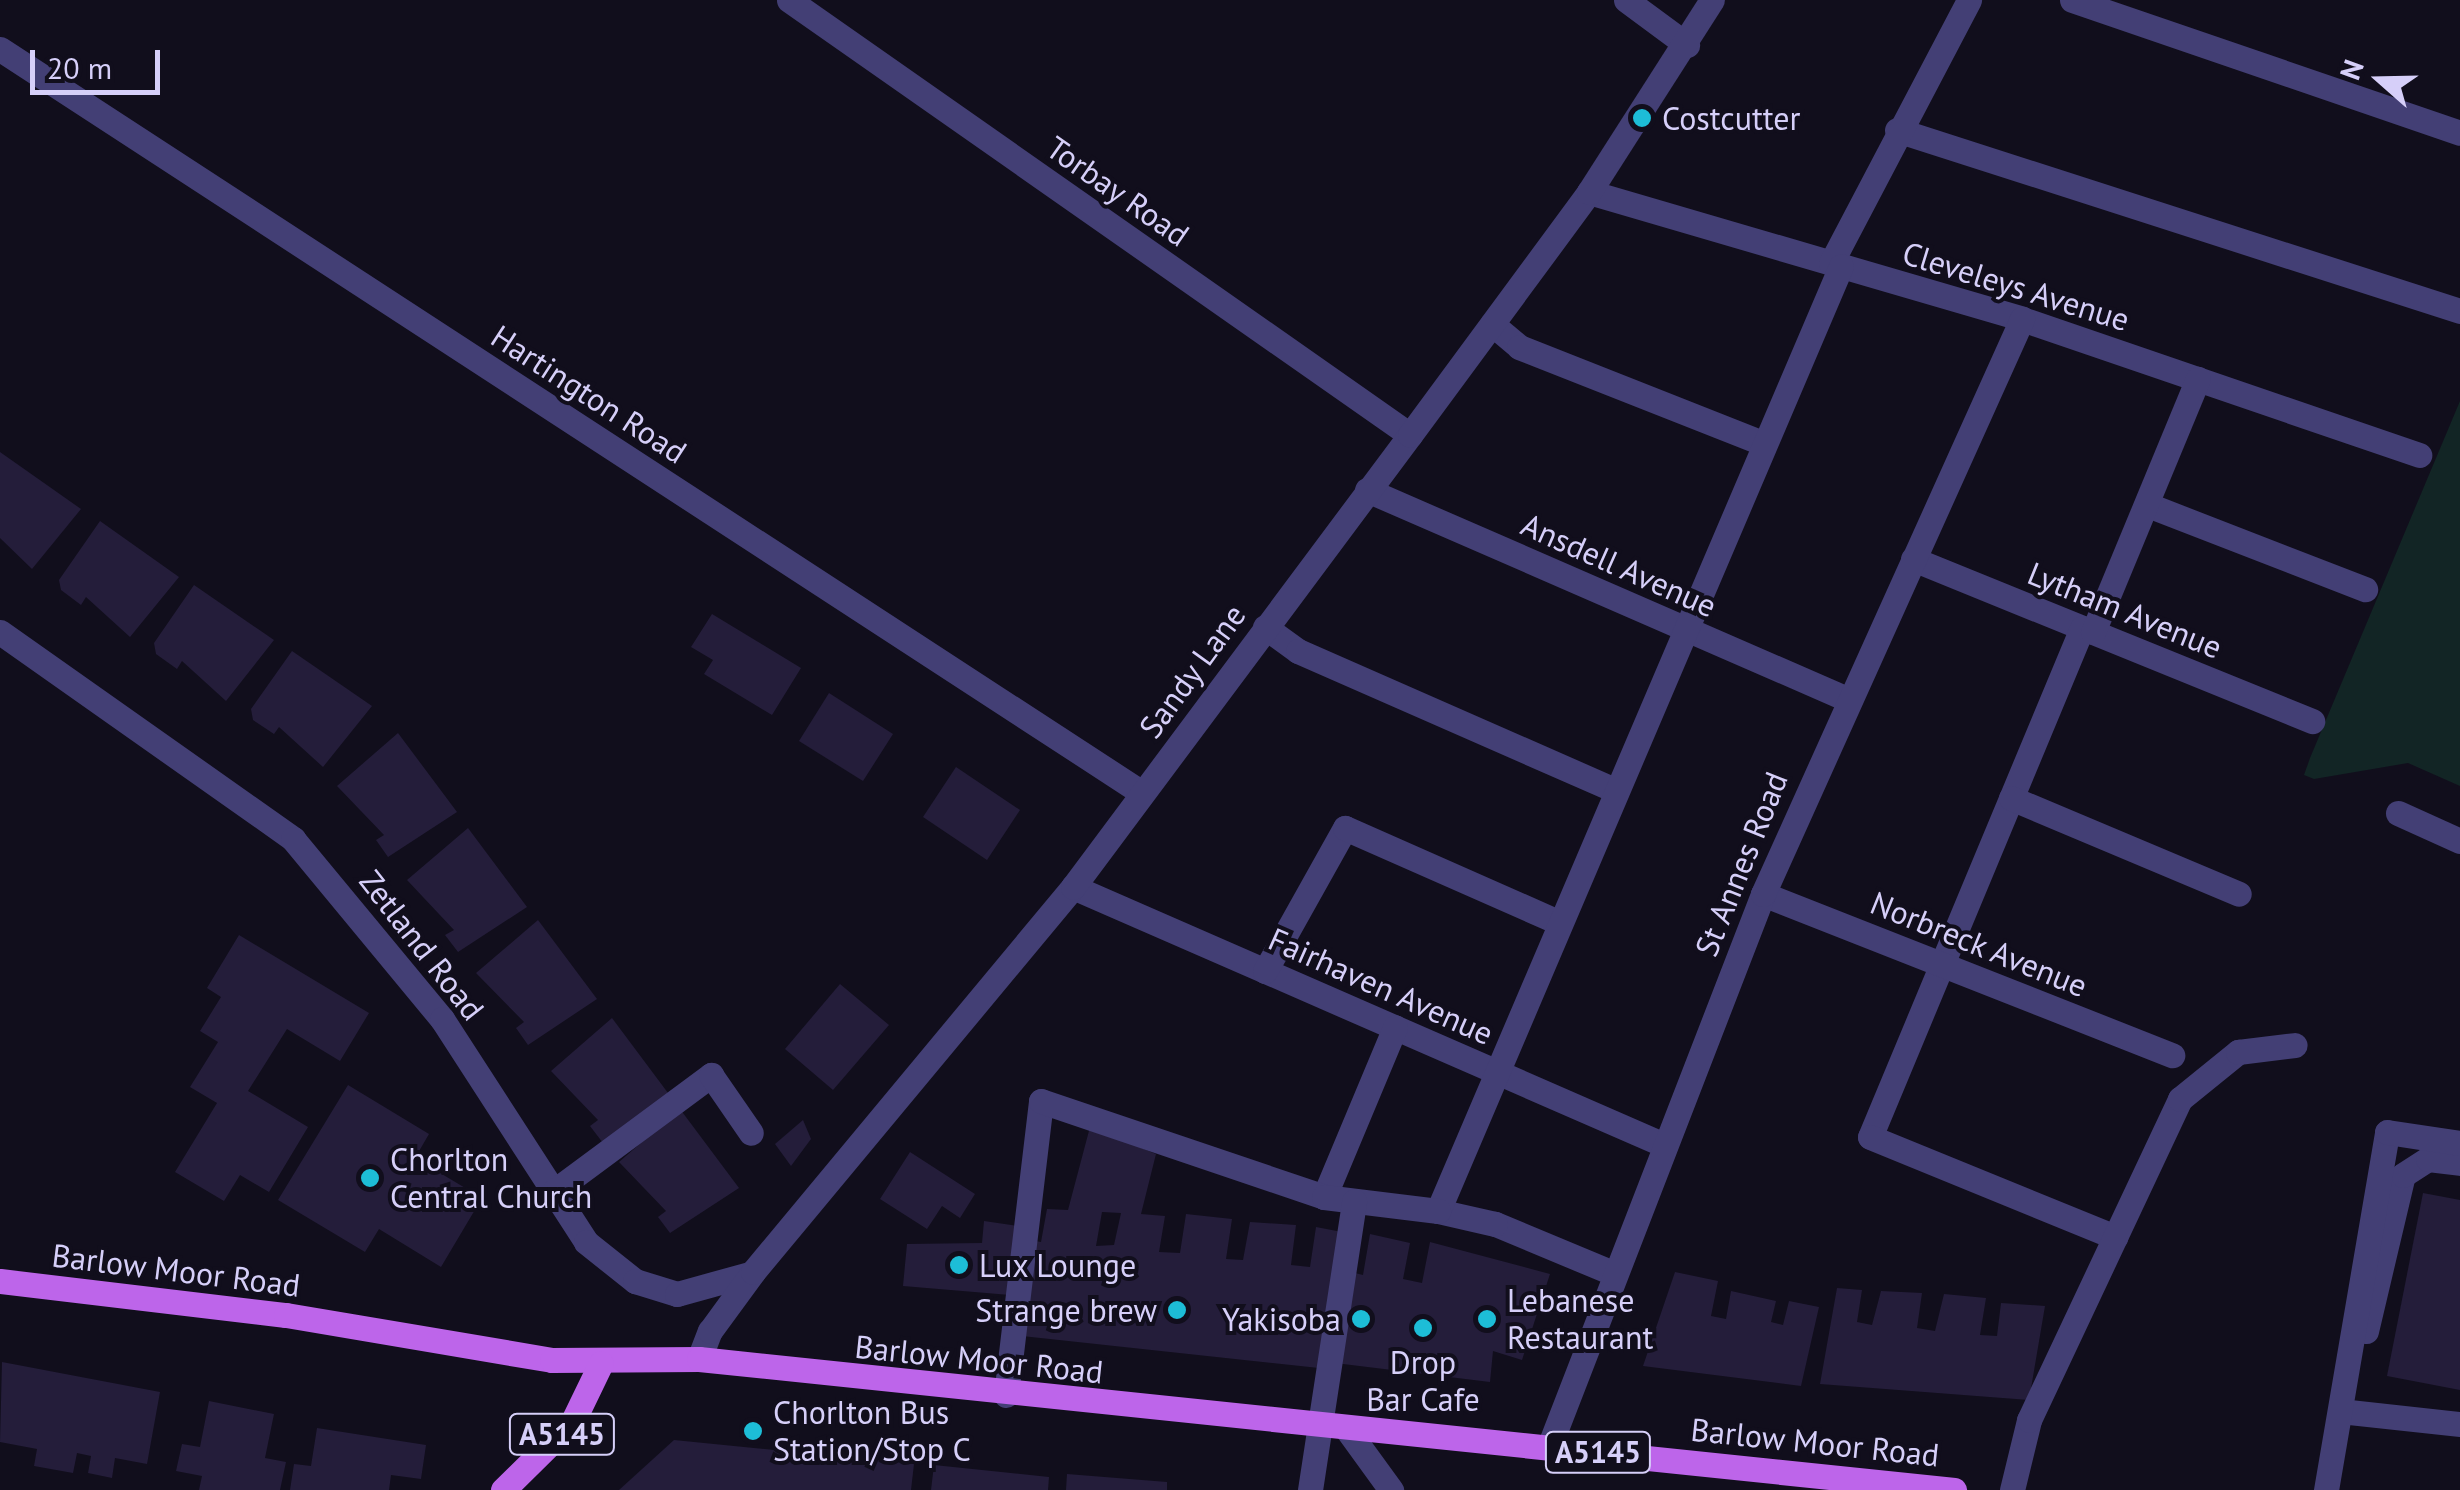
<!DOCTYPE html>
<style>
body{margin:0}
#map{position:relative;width:2460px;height:1490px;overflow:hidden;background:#110e1c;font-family:"PT Sans",sans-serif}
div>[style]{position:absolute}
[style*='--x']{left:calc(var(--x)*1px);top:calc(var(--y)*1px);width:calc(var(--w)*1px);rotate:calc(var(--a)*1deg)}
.green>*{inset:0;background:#122525}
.building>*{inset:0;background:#241d3a}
.minor>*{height:25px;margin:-12.5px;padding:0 12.5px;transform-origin:12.5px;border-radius:12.5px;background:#433f75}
.major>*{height:25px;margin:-12.5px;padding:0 12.5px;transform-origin:12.5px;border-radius:12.5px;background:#bd65ea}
.dots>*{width:28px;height:28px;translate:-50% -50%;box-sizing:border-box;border:5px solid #110e1c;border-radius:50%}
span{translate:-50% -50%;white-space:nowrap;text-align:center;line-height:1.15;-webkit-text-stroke:8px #110e1c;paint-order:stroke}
.shield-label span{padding:2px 8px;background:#110e1c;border:2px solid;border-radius:8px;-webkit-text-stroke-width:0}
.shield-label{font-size:30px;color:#d6cff9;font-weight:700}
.poi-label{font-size:32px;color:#d6cff9}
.left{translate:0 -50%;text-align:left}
.right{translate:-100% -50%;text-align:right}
.street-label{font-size:32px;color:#d6cff9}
.north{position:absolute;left:2330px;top:30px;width:100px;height:100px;-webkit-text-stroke:8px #110e1c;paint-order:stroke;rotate:290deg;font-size:28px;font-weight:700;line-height:40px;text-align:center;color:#d6cff9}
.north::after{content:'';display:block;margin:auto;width:35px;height:45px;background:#d6cff9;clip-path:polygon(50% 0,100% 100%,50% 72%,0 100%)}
.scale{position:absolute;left:30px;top:50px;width:130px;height:45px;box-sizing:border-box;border:5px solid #d6cff9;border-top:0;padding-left:12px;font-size:30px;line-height:35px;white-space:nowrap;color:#d6cff9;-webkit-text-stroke:8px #110e1c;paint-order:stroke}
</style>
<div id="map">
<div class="green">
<i style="clip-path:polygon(2460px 401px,2460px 786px,2408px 763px,2314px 779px,2304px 775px,2310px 758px)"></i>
</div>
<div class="building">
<i style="clip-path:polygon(0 452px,81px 509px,32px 569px,0 538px)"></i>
<i style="clip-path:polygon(100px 521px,179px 577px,130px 637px,86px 597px,81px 605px,61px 590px,59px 580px)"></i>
<i style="clip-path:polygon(194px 585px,274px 640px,226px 701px,182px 661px,177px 669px,156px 654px,154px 643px)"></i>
<i style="clip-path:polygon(712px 614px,801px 668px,772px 715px,704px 674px,713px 660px,691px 647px)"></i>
<i style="clip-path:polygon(292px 651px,372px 706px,323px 767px,279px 727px,274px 734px,253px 720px,251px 709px)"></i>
<i style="clip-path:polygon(829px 693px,893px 734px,863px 781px,799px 741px)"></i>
<i style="clip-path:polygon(398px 733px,457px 812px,388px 857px,376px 840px,384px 835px,337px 786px)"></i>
<i style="clip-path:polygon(956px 767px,1020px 810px,987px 860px,923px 817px)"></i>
<i style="clip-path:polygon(468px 828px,527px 907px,458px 952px,445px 935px,454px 930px,407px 880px)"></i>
<i style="clip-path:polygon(538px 920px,597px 999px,528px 1045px,516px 1028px,524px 1022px,476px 973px)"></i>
<i style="clip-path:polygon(239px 935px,369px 1013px,340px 1061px,287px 1029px,248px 1091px,308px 1127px,269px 1192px,240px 1175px,224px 1201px,175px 1172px,217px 1103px,190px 1087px,218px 1042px,200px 1031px,221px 997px,207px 988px)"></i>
<i style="clip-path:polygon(840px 984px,889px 1025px,833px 1090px,785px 1049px)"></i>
<i style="clip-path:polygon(612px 1018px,671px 1097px,603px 1143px,590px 1126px,598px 1120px,551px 1071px)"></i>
<i style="clip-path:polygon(348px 1085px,429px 1134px,415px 1158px,482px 1198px,441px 1267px,379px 1229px,365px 1252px,278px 1200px)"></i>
<i style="clip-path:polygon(680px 1109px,739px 1188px,670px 1233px,658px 1217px,666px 1211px,619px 1162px)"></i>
<i style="clip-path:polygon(803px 1120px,811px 1139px,791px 1166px,775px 1144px)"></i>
<i style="clip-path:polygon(evenodd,1090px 1127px,1156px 1154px,1141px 1214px,1165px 1216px,1159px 1252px,1180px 1253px,1186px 1214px,1232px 1219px,1226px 1259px,1243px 1260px,1250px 1222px,1296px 1225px,1291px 1265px,1310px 1267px,1316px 1227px,1342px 1232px,1319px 1368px,1022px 1336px,1030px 1240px,1041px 1242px,1047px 1209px,1068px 1210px,1090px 1127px,1102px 1212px,1121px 1213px,1114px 1245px,1096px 1246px,1102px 1212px)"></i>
<i style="clip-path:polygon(910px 1152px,975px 1194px,960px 1218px,942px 1206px,927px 1229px,880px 1199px)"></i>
<i style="clip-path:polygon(2423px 1193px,2460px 1200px,2460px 1390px,2387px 1376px)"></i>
<i style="clip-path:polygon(984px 1221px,1018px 1226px,1010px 1295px,903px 1286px,907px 1244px,982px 1243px)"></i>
<i style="clip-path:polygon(1370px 1234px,1410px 1243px,1403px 1279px,1422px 1283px,1430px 1242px,1550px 1274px,1522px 1360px,1493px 1351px,1490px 1382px,1335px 1363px,1351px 1272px,1363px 1275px)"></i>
<i style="clip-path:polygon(1675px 1272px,1718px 1281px,1711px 1316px,1726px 1319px,1731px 1291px,1776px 1301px,1771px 1322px,1783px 1325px,1789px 1301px,1819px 1307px,1801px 1386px,1643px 1366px)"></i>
<i style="clip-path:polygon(1837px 1288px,1862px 1290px,1857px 1322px,1872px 1325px,1881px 1291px,1922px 1293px,1917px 1328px,1935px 1331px,1944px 1294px,1986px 1298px,1980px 1335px,1997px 1336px,2001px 1303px,2045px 1306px,2029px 1400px,1820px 1384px)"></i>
<i style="clip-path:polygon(2px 1362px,160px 1392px,147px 1464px,115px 1458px,112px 1478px,88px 1473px,91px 1456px,77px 1453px,73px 1473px,34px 1466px,37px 1449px,0 1442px)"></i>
<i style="clip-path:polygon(209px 1401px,274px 1414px,265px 1458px,286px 1462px,280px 1490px,199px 1490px,202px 1476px,176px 1471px,182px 1444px,200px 1447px)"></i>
<i style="clip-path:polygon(317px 1428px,426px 1445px,421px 1479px,391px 1475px,389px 1490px,290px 1490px,294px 1464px,311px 1466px)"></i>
<i style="clip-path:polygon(674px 1440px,914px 1464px,911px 1490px,619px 1490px)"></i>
<i style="clip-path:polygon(934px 1465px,1049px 1477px,1048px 1490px,931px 1490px)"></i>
<i style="clip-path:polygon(1067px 1474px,1167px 1482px,1167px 1490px,1066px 1490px)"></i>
</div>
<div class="minor">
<i style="--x:789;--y:0;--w:758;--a:35.01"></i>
<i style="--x:1626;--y:0;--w:76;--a:36.4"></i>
<i style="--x:2072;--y:0;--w:410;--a:18.9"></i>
<i style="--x:0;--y:49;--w:1363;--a:33.08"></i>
<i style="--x:1897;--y:130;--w:591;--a:17.82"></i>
<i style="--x:1589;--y:192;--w:451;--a:16.3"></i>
<i style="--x:2022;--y:319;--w:420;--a:18.9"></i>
<i style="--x:1831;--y:263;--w:297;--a:-62.3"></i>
<i style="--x:1492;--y:324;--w:35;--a:40"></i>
<i style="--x:1519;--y:347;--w:264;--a:21.5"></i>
<i style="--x:1367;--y:490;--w:521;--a:23.52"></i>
<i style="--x:2148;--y:505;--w:233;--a:21.2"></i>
<i style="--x:1913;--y:559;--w:431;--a:22.1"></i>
<i style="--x:1265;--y:627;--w:41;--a:36"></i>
<i style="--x:1298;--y:651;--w:348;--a:23.7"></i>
<i style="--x:2082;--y:628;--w:551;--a:112.61"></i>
<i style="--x:1870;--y:1137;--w:265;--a:22.2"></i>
<i style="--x:0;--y:632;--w:359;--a:35.2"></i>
<i style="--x:293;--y:839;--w:234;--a:50.4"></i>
<i style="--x:442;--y:1019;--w:265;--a:57.1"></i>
<i style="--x:586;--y:1242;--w:63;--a:38.5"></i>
<i style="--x:635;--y:1281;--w:44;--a:17.2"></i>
<i style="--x:677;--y:1294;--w:75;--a:-15.5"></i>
<i style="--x:2093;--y:632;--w:274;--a:-67.5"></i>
<i style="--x:2011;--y:798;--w:247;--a:22.8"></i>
<i style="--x:2398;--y:813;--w:68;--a:24.3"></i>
<i style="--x:1073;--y:887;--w:643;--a:23.57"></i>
<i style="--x:1763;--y:894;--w:440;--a:21.5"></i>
<i style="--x:1265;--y:971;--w:164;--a:-60.8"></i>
<i style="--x:1345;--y:828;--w:235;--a:23.8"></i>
<i style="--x:553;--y:1192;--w:197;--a:-36.5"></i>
<i style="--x:711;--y:1075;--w:70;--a:55.4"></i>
<i style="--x:1324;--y:1197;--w:184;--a:-67.3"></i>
<i style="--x:1613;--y:1273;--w:128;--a:-157.4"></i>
<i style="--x:1495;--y:1224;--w:58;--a:-167.2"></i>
<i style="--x:1438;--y:1211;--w:1027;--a:-66.9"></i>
<i style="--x:2366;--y:1331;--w:160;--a:-76.7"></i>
<i style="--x:2403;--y:1175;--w:30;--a:-33"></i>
<i style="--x:2428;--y:1159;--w:32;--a:7"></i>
<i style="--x:699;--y:1359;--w:30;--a:-69"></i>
<i style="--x:710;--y:1331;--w:73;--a:-53.9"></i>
<i style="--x:753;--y:1272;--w:501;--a:-50.27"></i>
<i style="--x:1073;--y:887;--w:564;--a:-53.29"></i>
<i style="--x:1410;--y:435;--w:302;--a:-53.6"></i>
<i style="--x:1589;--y:192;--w:228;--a:-57.4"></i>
<i style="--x:1006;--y:1395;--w:296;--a:-83.2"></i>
<i style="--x:1041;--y:1101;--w:299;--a:18.7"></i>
<i style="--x:1324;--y:1197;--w:115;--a:7"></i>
<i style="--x:2340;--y:1411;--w:121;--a:6.2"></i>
<i style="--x:1346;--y:1428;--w:77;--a:54"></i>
<i style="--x:1549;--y:1447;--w:593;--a:-68.84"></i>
<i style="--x:1763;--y:894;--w:631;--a:-65.75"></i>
<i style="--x:1310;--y:1490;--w:292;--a:-81.3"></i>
<i style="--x:2012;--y:1490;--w:72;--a:-76.3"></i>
<i style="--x:2029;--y:1420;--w:355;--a:-64.8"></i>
<i style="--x:2180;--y:1099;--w:75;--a:-39"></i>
<i style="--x:2238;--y:1052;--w:57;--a:-7"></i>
<i style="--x:2326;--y:1490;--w:363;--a:-80.3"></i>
<i style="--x:2387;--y:1132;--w:74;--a:8.6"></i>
</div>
<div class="major">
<i style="--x:0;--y:1281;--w:288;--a:6.8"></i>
<i style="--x:286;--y:1315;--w:270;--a:9.6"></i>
<i style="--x:552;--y:1360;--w:147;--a:-0.4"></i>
<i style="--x:699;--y:1359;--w:1262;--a:5.96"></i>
<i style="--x:503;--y:1490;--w:98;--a:-44.6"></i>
<i style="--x:573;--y:1421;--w:64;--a:-64.2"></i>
</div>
<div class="dots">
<i style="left:1642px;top:118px;background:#1dbdd7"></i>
<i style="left:370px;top:1178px;background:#1dbdd7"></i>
<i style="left:959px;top:1265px;background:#1dbdd7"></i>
<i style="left:1177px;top:1310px;background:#1dbdd7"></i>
<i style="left:1361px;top:1319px;background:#1dbdd7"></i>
<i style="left:1487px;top:1319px;background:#1dbdd7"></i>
<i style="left:1423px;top:1328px;background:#1dbdd7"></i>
<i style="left:753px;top:1431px;background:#1dbdd7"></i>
</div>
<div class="shield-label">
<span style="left:562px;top:1434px">A5145</span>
<span style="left:1598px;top:1452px">A5145</span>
</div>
<div class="poi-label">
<span class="left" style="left:1662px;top:118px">Costcutter</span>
<span class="left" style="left:390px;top:1178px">Chorlton<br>Central Church</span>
<span class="left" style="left:979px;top:1265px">Lux Lounge</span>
<span class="left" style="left:1507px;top:1319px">Lebanese<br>Restaurant</span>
<span class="right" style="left:1157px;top:1310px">Strange brew</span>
<span class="right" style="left:1341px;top:1319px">Yakisoba</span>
<span style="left:1423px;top:1381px">Drop<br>Bar Cafe</span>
<span class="left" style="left:773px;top:1431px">Chorlton Bus<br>Station/Stop C</span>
</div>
<div class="street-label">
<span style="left:1118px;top:191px;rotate:35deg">Torbay Road</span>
<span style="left:2016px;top:286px;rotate:17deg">Cleveleys Avenue</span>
<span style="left:589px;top:394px;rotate:33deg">Hartington Road</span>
<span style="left:1619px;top:565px;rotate:24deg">Ansdell Avenue</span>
<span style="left:2125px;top:610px;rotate:22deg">Lytham Avenue</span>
<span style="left:1192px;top:671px;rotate:-54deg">Sandy Lane</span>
<span style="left:1741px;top:864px;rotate:-68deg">St Annes Road</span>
<span style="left:1979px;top:944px;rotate:22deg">Norbreck Avenue</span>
<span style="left:422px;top:945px;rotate:52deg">Zetland Road</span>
<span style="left:1381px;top:986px;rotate:24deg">Fairhaven Avenue</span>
<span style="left:176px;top:1270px;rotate:7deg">Barlow Moor Road</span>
<span style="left:979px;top:1359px;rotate:6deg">Barlow Moor Road</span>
<span style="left:1815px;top:1442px;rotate:6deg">Barlow Moor Road</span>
</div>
<div class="north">N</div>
<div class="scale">20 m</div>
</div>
